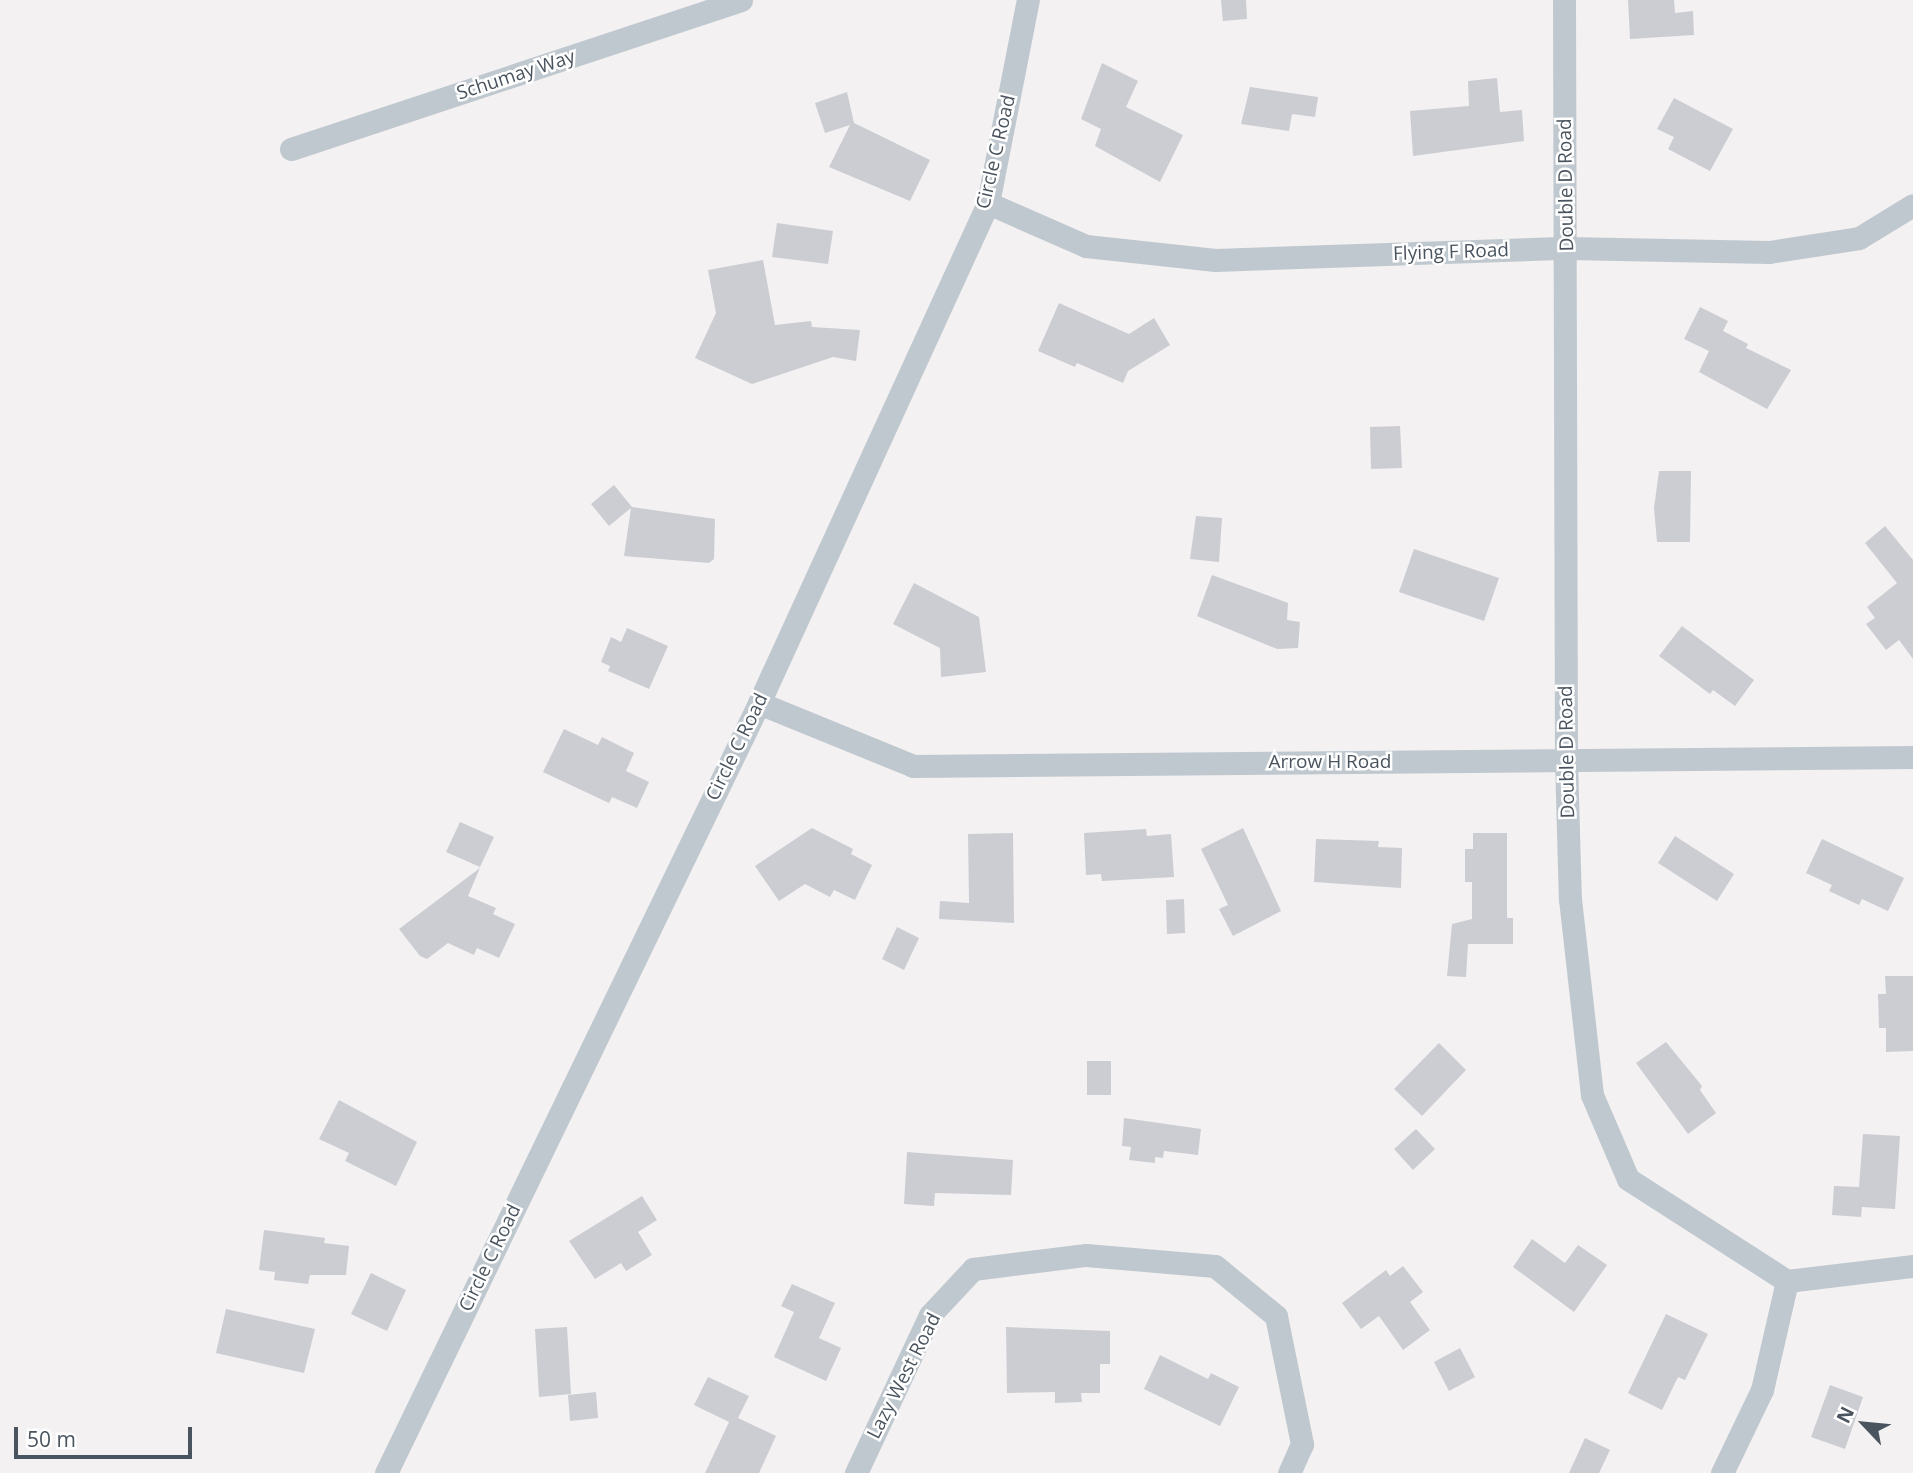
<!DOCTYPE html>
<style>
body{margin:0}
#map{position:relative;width:1913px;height:1473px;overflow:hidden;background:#f3f1f1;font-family:"Open Sans",sans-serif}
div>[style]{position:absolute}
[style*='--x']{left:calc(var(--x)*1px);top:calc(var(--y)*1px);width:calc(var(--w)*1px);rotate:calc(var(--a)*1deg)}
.building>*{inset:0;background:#cccdd3}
.minor>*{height:23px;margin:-11.5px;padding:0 11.5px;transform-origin:11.5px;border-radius:11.5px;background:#c0c8cf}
span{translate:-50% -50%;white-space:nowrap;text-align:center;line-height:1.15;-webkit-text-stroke:5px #fff;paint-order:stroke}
.street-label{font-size:19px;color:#4a545e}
.north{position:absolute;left:1829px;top:1389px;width:70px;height:70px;-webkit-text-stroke:5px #fff;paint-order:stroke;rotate:296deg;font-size:19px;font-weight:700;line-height:28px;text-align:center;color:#4a545e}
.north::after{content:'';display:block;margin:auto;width:24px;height:32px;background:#4a545e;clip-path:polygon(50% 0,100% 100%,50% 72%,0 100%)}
.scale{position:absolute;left:14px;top:1427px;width:178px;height:32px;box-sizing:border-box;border:4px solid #4a545e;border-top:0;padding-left:9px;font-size:21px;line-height:24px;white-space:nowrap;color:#4a545e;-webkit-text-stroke:5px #fff;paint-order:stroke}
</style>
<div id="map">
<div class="building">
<i style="clip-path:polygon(1221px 0,1246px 0,1247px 19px,1223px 21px)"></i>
<i style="clip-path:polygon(1628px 0,1674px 0,1675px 13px,1693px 11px,1694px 35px,1630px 39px)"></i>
<i style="clip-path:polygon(1102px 63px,1138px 81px,1126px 107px,1183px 135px,1160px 182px,1095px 146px,1101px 129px,1081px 119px)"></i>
<i style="clip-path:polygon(1497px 78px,1500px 112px,1522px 110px,1524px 141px,1413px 156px,1410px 111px,1469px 106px,1468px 81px)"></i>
<i style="clip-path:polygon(1250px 87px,1318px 97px,1315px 117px,1292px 114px,1289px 131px,1241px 124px)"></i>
<i style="clip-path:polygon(847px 92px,854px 123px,930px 160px,910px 201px,829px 167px,850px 125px,825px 133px,815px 103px)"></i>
<i style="clip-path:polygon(1674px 98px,1733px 129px,1710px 171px,1668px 149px,1674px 137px,1657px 129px)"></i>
<i style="clip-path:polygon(777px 223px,833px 231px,828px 264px,772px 257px)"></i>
<i style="clip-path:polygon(763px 260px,775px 325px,811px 321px,812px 327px,860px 330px,856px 361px,833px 357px,752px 384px,695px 358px,716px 313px,708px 270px)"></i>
<i style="clip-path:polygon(1059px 303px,1129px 334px,1154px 318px,1170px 345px,1128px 371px,1123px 383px,1077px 363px,1075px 367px,1038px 351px)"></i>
<i style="clip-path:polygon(1700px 307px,1728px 321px,1723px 331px,1748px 344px,1746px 348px,1791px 370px,1767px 409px,1699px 372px,1709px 351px,1684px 339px)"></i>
<i style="clip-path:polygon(1400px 426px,1402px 468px,1371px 469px,1370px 427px)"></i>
<i style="clip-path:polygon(1659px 471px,1691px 471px,1690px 542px,1657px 542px,1654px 508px)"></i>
<i style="clip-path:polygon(614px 485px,632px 507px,715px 519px,714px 559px,709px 563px,624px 556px,631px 508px,609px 526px,591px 504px)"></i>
<i style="clip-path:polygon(1196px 516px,1222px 518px,1219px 562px,1190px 559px)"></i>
<i style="clip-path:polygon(1885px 526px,1913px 560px,1913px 659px,1899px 640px,1886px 650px,1866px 624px,1875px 618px,1867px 607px,1897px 583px,1865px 543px)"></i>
<i style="clip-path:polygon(1414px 549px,1499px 578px,1484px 621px,1399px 592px)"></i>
<i style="clip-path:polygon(1212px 575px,1288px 603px,1287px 620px,1300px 622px,1298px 648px,1277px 649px,1197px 616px)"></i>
<i style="clip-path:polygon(914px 583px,979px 617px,986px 672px,941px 677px,940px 648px,893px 624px)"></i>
<i style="clip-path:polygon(1682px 626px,1754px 680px,1735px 706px,1713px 690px,1710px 694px,1659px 656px)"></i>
<i style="clip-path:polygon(627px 628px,668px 646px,649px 689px,608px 671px,610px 666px,601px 662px,611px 637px,621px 642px)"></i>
<i style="clip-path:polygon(564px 729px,598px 745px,602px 737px,634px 753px,626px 771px,649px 782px,637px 808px,612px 797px,609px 803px,543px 772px)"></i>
<i style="clip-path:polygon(460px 822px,494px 837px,480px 867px,446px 852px)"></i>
<i style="clip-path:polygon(812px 828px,853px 849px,851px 854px,872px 865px,855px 900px,834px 890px,830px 897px,805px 884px,779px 901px,755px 866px)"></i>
<i style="clip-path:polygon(1243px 828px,1281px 911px,1233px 936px,1219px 909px,1228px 905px,1201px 849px)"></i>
<i style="clip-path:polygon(1146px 829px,1147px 836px,1171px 834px,1174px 877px,1102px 881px,1101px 874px,1086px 875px,1084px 833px)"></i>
<i style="clip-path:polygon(1013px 833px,1014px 923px,939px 919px,940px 901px,969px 903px,968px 834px)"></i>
<i style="clip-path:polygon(1473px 833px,1507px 833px,1507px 918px,1513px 918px,1513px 944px,1468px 944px,1466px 977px,1447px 976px,1452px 924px,1472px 919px,1472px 882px,1465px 882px,1465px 849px,1473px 849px)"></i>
<i style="clip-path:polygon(1675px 836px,1734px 874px,1717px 901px,1658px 863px)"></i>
<i style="clip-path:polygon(1316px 839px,1379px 841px,1378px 847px,1402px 848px,1401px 888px,1314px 882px)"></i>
<i style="clip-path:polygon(1822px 839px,1904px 878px,1888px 911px,1862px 899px,1859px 905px,1829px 891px,1832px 885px,1806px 873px)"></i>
<i style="clip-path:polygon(480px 868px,468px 896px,496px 908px,493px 914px,515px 924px,499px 958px,477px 948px,474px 955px,448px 943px,427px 959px,420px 956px,399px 929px)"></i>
<i style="clip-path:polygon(1184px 899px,1185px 933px,1167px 934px,1166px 900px)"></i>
<i style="clip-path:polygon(897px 927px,919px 938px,904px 970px,882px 959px)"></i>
<i style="clip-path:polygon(1885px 976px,1913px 976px,1913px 1051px,1886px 1052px,1886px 1028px,1879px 1028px,1878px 994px,1886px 994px)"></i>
<i style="clip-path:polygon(1666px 1042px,1702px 1086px,1700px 1090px,1716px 1113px,1688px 1134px,1636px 1063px)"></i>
<i style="clip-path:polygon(1439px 1043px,1466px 1070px,1422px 1116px,1394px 1089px)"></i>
<i style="clip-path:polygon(1087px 1061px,1111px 1061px,1111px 1095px,1087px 1095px)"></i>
<i style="clip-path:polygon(339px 1100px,417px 1142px,396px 1186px,345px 1161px,349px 1153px,319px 1139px)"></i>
<i style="clip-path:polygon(1124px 1118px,1201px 1129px,1198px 1155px,1164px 1151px,1163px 1158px,1155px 1157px,1155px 1163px,1129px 1160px,1131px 1147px,1122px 1146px)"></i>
<i style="clip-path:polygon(1416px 1129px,1435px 1149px,1413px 1170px,1394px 1149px)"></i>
<i style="clip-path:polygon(1863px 1134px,1900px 1136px,1895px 1209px,1862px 1207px,1861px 1217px,1832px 1215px,1834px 1186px,1859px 1187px)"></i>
<i style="clip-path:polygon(907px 1152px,1013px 1160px,1011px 1195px,935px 1193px,934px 1206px,904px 1204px)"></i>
<i style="clip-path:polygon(642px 1196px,657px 1220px,638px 1232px,652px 1255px,626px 1271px,621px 1263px,595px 1279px,569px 1241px)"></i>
<i style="clip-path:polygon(264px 1230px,325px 1238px,324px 1243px,349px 1246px,346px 1275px,310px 1275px,308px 1284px,274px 1280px,275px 1272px,259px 1270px)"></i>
<i style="clip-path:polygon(1532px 1239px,1565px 1263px,1578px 1245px,1607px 1265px,1574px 1312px,1513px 1267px)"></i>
<i style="clip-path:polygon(1403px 1266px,1423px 1292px,1410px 1302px,1430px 1330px,1403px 1350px,1379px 1316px,1361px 1329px,1342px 1303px,1386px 1270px,1390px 1276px)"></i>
<i style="clip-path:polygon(371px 1273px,406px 1290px,387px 1331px,351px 1314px)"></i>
<i style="clip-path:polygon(792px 1284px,835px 1303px,819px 1338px,841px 1348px,826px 1381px,774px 1357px,794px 1312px,781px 1306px)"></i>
<i style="clip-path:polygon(226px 1309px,315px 1329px,304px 1373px,216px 1353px)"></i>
<i style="clip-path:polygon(1666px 1314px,1708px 1334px,1685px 1380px,1678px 1377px,1662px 1410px,1628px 1393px)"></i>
<i style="clip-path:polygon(567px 1327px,571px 1394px,539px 1397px,535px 1329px)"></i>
<i style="clip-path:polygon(1006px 1327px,1110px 1331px,1110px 1364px,1100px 1364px,1100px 1393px,1081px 1393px,1082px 1402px,1055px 1403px,1055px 1392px,1007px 1393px)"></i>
<i style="clip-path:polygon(1460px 1348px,1475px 1377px,1449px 1391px,1434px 1362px)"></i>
<i style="clip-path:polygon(1160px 1355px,1208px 1379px,1211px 1373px,1239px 1387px,1220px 1426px,1144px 1389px)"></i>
<i style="clip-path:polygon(708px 1377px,749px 1396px,738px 1418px,776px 1436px,759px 1473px,705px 1473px,729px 1422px,694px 1405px)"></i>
<i style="clip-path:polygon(1830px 1385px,1863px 1397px,1845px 1449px,1811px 1437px)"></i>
<i style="clip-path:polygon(596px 1392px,598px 1418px,570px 1421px,568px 1395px)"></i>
<i style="clip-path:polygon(1585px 1438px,1610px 1450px,1599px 1473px,1569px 1473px)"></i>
</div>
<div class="minor">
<i style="--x:1564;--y:0;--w:760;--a:89.85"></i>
<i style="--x:1566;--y:760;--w:139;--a:88.4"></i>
<i style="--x:1570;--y:899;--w:197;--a:83.6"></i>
<i style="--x:1592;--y:1095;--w:91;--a:66.8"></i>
<i style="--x:1628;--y:1179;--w:189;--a:32.7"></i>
<i style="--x:1787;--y:1281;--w:127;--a:-6.8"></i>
<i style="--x:291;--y:149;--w:474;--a:-18.3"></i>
<i style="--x:988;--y:203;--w:107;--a:23.7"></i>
<i style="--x:1086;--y:246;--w:130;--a:6.2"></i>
<i style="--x:1215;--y:260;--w:352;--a:-2"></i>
<i style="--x:1567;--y:248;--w:202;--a:1.1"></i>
<i style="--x:1769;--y:252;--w:91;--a:-8.8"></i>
<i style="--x:1859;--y:238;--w:63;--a:-31.4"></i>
<i style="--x:759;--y:703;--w:166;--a:22.2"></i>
<i style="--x:913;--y:766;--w:1000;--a:-0.52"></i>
<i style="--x:386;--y:1473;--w:856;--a:-64.15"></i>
<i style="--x:759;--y:703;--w:550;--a:-65.39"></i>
<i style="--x:988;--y:203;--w:207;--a:-78.9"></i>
<i style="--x:856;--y:1473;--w:174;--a:-64.9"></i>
<i style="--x:930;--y:1315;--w:63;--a:-46.9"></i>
<i style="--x:973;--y:1269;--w:114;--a:-7.1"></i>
<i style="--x:1086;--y:1255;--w:129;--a:4.9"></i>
<i style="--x:1215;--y:1266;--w:79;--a:39.3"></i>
<i style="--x:1276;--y:1316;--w:131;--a:78.5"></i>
<i style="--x:1302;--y:1444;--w:32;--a:114"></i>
<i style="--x:1722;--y:1473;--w:92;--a:-64.3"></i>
<i style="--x:1762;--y:1390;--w:112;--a:-77.1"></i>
</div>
<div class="street-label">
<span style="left:516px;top:75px;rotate:-18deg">Schumay Way</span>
<span style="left:996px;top:152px;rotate:-77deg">Circle C Road</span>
<span style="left:1566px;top:185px;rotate:-91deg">Double D Road</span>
<span style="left:1451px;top:252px;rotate:-2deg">Flying F Road</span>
<span style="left:737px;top:747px;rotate:-64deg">Circle C Road</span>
<span style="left:1567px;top:752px;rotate:-91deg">Double D Road</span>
<span style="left:1330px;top:762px">Arrow H Road</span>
<span style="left:490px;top:1258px;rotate:-64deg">Circle C Road</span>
<span style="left:904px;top:1376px;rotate:-63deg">Lazy West Road</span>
</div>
<div class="north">N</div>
<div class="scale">50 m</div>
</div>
